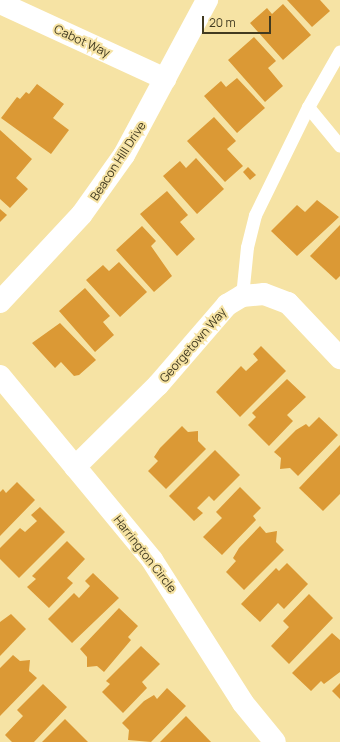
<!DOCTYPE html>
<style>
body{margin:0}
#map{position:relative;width:340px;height:742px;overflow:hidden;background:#f6e3a4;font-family:Manrope,sans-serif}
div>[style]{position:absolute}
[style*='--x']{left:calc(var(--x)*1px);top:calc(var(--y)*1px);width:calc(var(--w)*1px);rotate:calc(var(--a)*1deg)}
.building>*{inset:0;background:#db9935}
.service>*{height:13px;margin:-6.5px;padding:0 6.5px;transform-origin:6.5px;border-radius:6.5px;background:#fff}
.minor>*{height:22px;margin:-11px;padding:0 11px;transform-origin:11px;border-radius:11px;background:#fff}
.tertiary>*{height:22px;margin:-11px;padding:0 11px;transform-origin:11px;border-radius:11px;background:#fff}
span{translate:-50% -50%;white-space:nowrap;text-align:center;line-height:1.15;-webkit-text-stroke:4px #f6e3a4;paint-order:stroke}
.street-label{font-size:12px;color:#413a20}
.scale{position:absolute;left:202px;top:16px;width:69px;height:18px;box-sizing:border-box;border:2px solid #413a20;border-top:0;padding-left:5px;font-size:12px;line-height:14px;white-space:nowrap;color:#413a20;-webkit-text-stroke:3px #f6e3a4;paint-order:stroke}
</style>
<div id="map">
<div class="building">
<i style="clip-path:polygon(287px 0,320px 0,330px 11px,312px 27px)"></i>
<i style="clip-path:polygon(283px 4px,311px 35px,283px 60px,250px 23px,267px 8px,272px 14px)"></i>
<i style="clip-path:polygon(254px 37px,276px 61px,268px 68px,283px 86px,265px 102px,228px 60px)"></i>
<i style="clip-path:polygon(237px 78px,265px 108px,237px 133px,204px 96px,221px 81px,226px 87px)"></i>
<i style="clip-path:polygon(37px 84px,64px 104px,53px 118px,69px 130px,51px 154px,1px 118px,17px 97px,20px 99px,26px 92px,29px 94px)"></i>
<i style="clip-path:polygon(214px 117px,236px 141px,227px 149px,243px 166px,225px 182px,187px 141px)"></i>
<i style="clip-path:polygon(0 130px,32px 159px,16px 178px,28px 189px,10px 208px,0 199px)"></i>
<i style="clip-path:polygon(196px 158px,224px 189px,197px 214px,163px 176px,180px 161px,186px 168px)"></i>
<i style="clip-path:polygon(248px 167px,256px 175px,250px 180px,243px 172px)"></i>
<i style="clip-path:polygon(167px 191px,188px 215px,180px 222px,195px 239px,177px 256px,140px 214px)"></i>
<i style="clip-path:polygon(317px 200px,339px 217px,297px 256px,271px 231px,297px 205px,305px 212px)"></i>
<i style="clip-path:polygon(0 209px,7px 215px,0 222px)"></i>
<i style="clip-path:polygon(340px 225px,340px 276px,336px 280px,310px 256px)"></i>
<i style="clip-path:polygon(142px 226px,156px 241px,151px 246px,172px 276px,154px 292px,116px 250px)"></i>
<i style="clip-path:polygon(119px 262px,147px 292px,120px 317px,86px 280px,103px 265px,109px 271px)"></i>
<i style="clip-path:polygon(85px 288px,110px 316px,103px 322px,114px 335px,95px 352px,59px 311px)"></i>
<i style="clip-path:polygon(60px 323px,96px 360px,79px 375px,74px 376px,61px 362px,55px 368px,32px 343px)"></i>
<i style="clip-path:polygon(261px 346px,286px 371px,240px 417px,216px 392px,241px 366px,246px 371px,258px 360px,253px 354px)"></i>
<i style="clip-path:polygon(287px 379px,306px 397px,287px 415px,293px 421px,269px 446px,248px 425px,256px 417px,252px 413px)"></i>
<i style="clip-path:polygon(319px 417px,338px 435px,298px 476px,290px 468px,280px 469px,281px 458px,274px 452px,296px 430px,306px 424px,309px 427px)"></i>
<i style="clip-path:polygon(182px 426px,188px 432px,198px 431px,198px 441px,206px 449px,166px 489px,148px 471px,158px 461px,154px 457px,160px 448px)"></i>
<i style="clip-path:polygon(340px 445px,340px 494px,323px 511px,299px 488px)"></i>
<i style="clip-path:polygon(215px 450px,240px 475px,214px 501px,209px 496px,197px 508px,203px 513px,194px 521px,169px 496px)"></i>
<i style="clip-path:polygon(17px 482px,35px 500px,0 536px,0 492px,3px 489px,6px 493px)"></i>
<i style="clip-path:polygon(240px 487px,261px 508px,253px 516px,256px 520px,222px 555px,203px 537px,222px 518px,216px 512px)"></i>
<i style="clip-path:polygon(40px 507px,65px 532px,19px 578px,0 559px,0 548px,20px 528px,25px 532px,37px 521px,31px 515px)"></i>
<i style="clip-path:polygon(260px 526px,266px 533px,277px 531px,276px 542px,284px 550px,244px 590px,226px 572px,236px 561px,233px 558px,239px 548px)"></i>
<i style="clip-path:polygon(67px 541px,85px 559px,67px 578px,73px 583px,49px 608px,27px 587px,36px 579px,32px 576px)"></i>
<i style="clip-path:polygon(287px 563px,308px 584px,284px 609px,278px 603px,260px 622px,241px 604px,276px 568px,279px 571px)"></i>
<i style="clip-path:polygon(93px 573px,119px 598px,72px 643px,48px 619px,74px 593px,79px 598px,90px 586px,85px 581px)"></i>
<i style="clip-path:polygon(309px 594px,333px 618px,289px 664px,271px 646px,289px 627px,283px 621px)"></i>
<i style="clip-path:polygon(119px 608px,138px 626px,128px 637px,131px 640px,104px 672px,97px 666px,87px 667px,87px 657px,80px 649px)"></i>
<i style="clip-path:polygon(11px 614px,26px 629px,0 656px,0 622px)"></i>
<i style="clip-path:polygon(332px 633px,340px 640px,340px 672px,324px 684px,321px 681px,311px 691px,292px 673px)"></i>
<i style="clip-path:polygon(141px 646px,160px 664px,142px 682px,147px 688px,123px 713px,102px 692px,110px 684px,106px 681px)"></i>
<i style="clip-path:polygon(13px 655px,20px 661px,30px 660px,29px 671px,37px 678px,0 716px,0 668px)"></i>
<i style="clip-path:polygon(340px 683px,340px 699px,332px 691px)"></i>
<i style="clip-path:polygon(43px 684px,67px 707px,34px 742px,12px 742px,5px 735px,23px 716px,17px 710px)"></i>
<i style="clip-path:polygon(167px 688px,186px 706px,151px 742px,128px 740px,129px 730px,122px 723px,144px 701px,154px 695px,157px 699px)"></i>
<i style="clip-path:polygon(186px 716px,211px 742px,160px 742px)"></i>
<i style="clip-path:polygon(65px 719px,88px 742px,42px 742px)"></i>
</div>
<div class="service">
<i style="--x:308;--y:107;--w:50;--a:50.6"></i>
<i style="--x:242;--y:296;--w:49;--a:-84.2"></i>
<i style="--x:247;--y:247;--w:33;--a:-76"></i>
<i style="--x:255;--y:215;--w:120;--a:-63.9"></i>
<i style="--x:308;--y:107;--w:64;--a:-60.3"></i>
</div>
<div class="minor">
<i style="--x:0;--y:3;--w:182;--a:24.7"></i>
<i style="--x:0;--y:376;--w:239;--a:50.4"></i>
<i style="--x:152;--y:560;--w:169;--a:57.5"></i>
<i style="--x:243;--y:703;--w:50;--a:50.6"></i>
<i style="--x:75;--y:467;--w:117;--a:-44.7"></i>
<i style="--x:158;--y:385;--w:106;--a:-49.2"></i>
<i style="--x:227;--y:305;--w:17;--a:-31"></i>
<i style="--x:242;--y:296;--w:22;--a:-5"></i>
<i style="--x:264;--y:294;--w:26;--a:21"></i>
<i style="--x:288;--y:303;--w:76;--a:46.6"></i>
</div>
<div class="tertiary">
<i style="--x:0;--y:302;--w:120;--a:-47"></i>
<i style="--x:82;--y:214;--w:72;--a:-54.6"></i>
<i style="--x:124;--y:155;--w:176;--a:-61.8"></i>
</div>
<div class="street-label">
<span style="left:82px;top:41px;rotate:25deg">Cabot Way</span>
<span style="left:118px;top:161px;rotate:-57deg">Beacon Hill Drive</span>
<span style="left:193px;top:345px;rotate:-49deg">Georgetown Way</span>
<span style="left:145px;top:554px;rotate:52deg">Harrington Circle</span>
</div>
<div class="scale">20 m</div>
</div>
